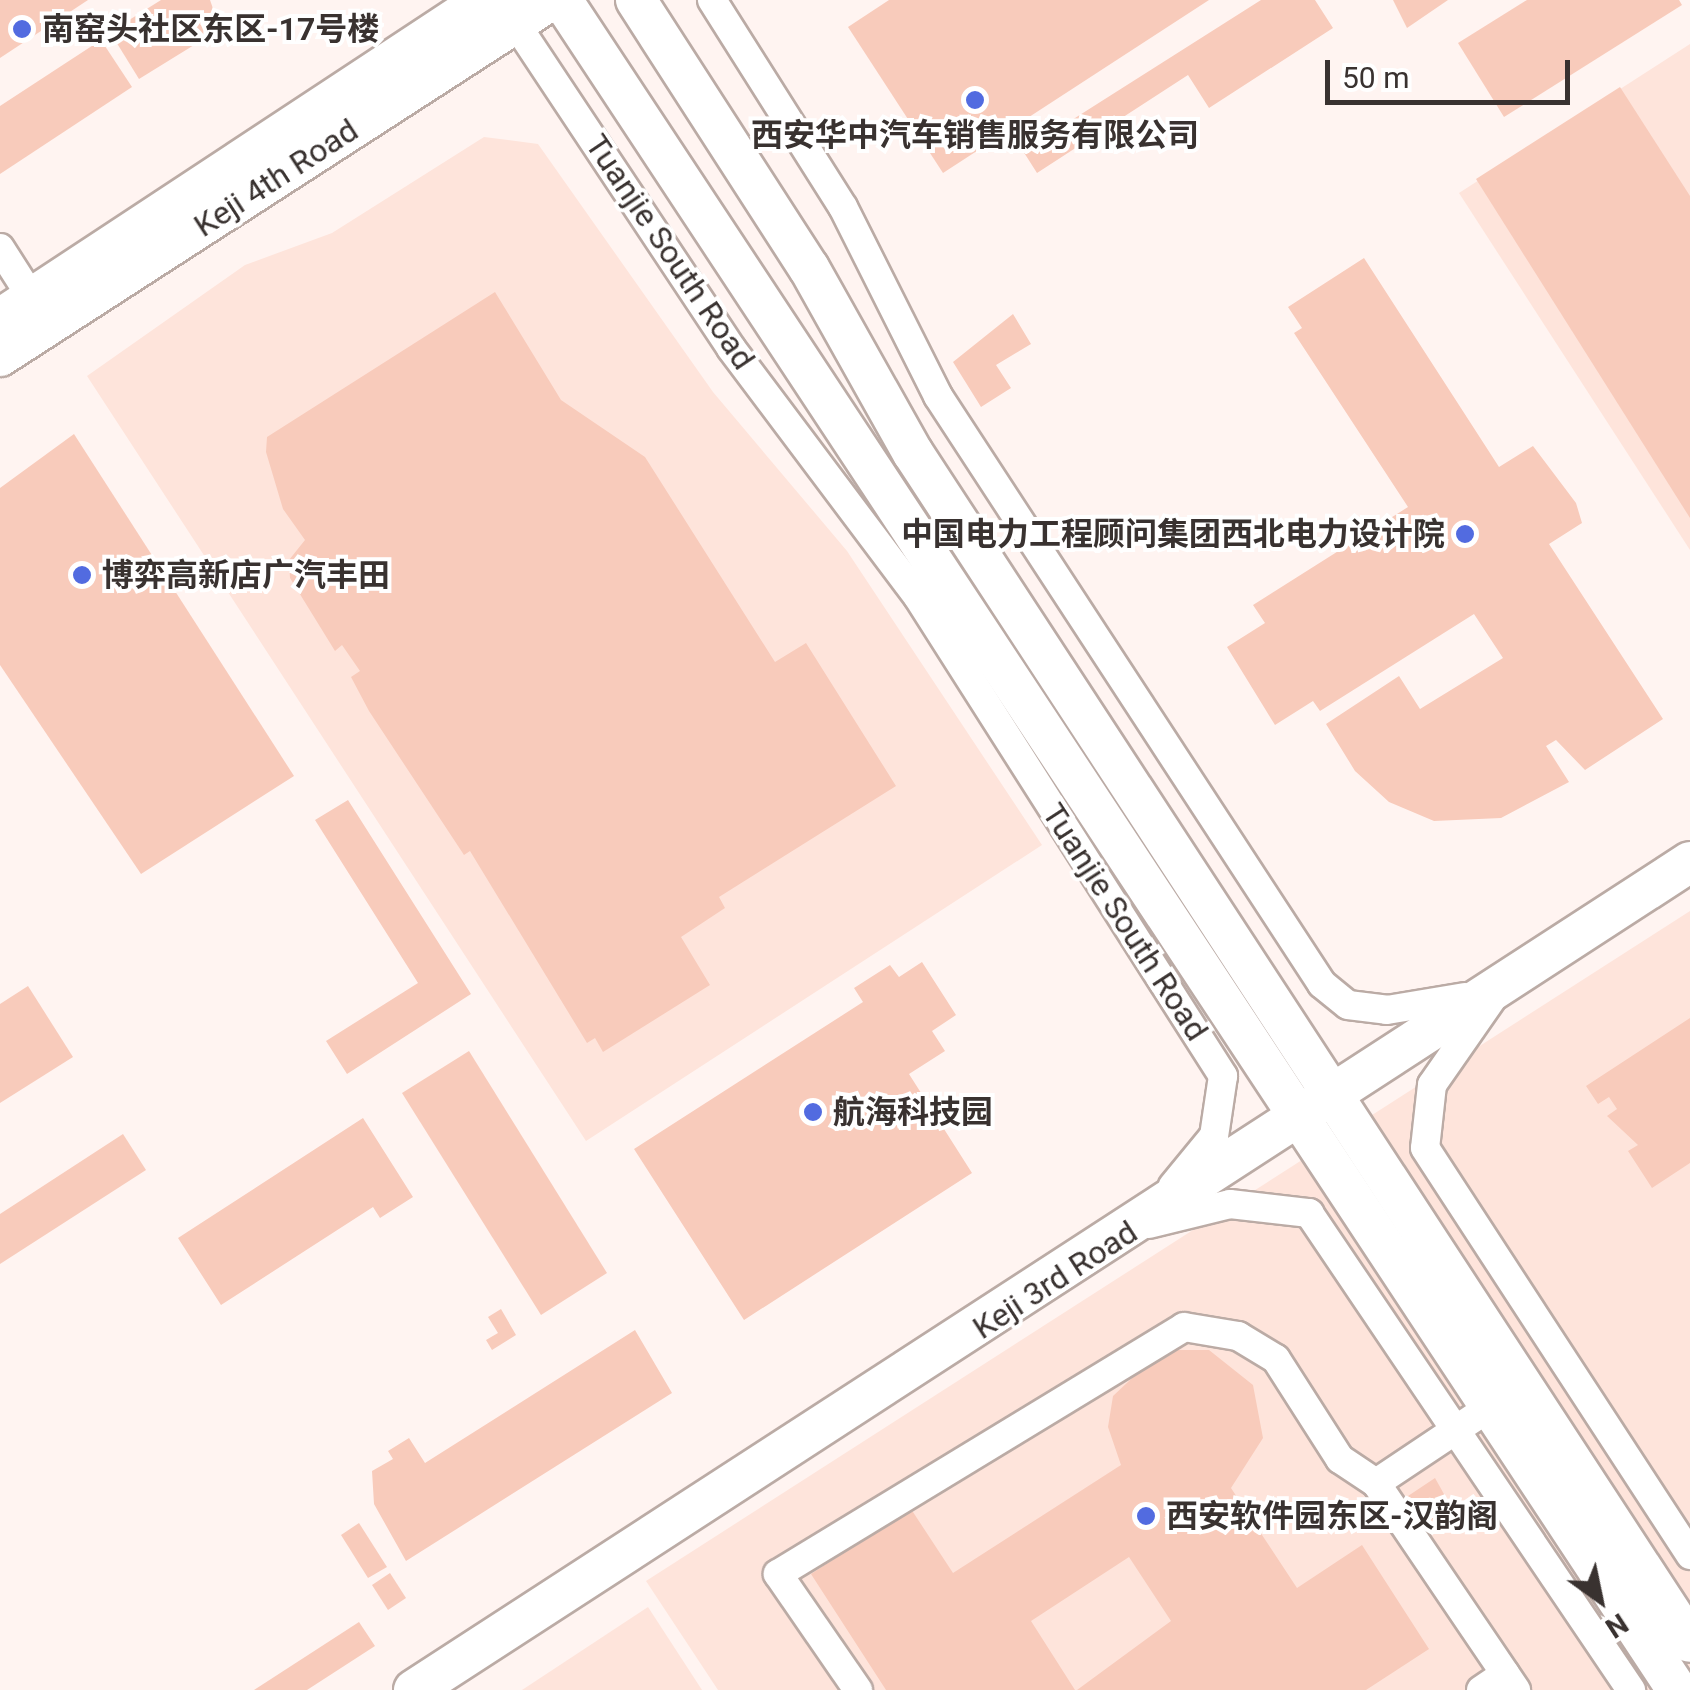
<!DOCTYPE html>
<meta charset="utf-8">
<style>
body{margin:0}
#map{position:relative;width:1690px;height:1690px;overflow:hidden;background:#fff4f1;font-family:Roboto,"Noto Sans SC",sans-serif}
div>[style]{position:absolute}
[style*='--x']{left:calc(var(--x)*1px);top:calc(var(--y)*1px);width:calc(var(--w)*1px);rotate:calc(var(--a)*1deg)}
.built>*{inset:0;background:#fee4db}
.building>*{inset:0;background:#f8cbbb}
.roads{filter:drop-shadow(2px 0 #bbaba5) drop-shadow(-2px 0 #bbaba5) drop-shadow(0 2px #bbaba5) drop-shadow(0 -2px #bbaba5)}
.street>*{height:28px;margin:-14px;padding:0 14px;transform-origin:14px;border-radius:14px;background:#fff}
.secondary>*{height:40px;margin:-20px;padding:0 20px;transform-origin:20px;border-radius:20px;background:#fff}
.dots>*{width:28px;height:28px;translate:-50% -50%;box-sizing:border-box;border:5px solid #fff;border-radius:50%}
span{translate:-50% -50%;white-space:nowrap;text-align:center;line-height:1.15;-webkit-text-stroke:8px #fff;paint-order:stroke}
.poi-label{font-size:32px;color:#393230;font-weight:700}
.left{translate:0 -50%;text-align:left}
.right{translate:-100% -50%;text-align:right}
.street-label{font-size:32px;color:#393230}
.north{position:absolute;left:1550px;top:1550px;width:100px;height:100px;-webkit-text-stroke:8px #fff;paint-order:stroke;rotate:147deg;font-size:28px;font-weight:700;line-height:40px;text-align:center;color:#393230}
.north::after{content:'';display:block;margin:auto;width:35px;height:45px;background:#393230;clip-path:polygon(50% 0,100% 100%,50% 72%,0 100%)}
.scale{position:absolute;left:1325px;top:60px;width:245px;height:45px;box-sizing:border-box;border:5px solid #393230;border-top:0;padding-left:12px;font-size:30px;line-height:35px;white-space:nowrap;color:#393230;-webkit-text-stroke:8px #fff;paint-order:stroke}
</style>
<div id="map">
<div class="built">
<i style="clip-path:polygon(1690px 44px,1690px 550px,1459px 193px)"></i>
<i style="clip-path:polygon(484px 137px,538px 144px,713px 392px,847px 551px,1042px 845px,586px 1141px,87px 376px,245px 265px,332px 233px)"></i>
<i style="clip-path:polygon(1690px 911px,1690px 1690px,718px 1690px,646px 1581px)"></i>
<i style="clip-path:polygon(648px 1607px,702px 1690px,522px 1690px)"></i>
</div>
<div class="building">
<i style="clip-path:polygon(0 0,88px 0,0 58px)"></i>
<i style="clip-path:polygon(161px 0,210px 0,220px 29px,139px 79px,110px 32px)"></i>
<i style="clip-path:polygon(889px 0,1209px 0,943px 173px,848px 27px)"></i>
<i style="clip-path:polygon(1261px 0,1315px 0,1333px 28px,1209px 108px,1188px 75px,1037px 173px,1023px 151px)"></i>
<i style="clip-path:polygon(1393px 0,1448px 0,1407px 28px)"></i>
<i style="clip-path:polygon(1527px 0,1679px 0,1682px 5px,1504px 117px,1458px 43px)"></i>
<i style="clip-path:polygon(101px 40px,132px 87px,0 174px,0 106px)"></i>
<i style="clip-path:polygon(1620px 87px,1690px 196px,1690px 518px,1476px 179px)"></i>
<i style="clip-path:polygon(1364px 258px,1499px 467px,1533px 446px,1576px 503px,1582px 523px,1549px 544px,1663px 719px,1585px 770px,1556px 740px,1546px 746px,1569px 782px,1501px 818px,1434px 821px,1389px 802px,1355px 771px,1326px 724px,1399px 676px,1420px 709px,1503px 658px,1474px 614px,1320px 711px,1313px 701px,1275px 725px,1227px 647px,1265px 623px,1253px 605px,1408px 507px,1294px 333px,1302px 328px,1288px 307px)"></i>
<i style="clip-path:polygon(495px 292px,561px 400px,645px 457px,775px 662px,806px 643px,896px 786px,719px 897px,725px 908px,681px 937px,710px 985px,603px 1052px,595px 1038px,587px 1043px,470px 851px,464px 855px,369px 711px,351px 677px,360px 671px,342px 645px,335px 651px,290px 578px,289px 560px,305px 540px,283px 509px,266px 452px,267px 437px)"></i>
<i style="clip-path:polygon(1013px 314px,1031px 344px,996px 365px,1011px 388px,981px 407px,953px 362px)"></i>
<i style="clip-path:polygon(74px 434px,294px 776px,141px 874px,0 665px,0 488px)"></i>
<i style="clip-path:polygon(348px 800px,471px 994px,347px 1074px,326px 1041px,418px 983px,315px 820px)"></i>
<i style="clip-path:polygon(922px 962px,956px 1015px,932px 1031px,945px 1051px,909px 1074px,972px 1173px,744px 1320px,634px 1149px,863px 1002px,854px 988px,890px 965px,899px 977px)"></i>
<i style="clip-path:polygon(28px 986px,73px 1057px,0 1103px,0 1004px)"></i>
<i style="clip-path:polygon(1690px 1018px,1690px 1163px,1652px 1188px,1628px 1151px,1638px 1145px,1607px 1116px,1617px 1109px,1609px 1097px,1598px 1104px,1586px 1086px)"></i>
<i style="clip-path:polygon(469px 1051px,607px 1273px,541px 1315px,402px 1093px)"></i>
<i style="clip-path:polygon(363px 1118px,413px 1197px,380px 1218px,373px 1207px,221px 1305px,178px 1238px)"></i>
<i style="clip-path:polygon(123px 1134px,146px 1170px,0 1264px,0 1214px)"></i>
<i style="clip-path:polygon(501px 1309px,516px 1335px,492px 1350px,486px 1340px,498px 1333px,488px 1317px)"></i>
<i style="clip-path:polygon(635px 1330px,672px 1393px,406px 1561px,374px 1504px,372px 1471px,393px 1459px,388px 1451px,409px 1438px,425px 1463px)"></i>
<i style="clip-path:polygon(1162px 1350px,1209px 1350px,1253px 1385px,1263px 1438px,1231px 1488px,1297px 1588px,1362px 1545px,1429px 1649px,1366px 1690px,1077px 1690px,1171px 1621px,1129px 1557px,1031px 1621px,1075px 1690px,886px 1690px,811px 1574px,911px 1509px,953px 1573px,1121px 1465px,1108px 1427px,1113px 1396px)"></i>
<i style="clip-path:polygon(1435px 1478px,1449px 1503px,1427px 1525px,1408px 1496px)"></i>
<i style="clip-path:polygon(359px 1523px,387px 1567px,368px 1578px,341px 1535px)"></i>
<i style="clip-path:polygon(390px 1573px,406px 1598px,388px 1610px,372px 1585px)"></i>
<i style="clip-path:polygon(359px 1622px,375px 1646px,307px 1690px,254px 1690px)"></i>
</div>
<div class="roads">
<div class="street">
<i style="--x:500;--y:0;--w:418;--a:56.4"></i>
<i style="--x:731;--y:348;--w:311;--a:53.1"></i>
<i style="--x:918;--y:597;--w:568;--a:57.51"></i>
<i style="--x:1223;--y:1076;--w:61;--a:98.5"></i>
<i style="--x:1214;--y:1136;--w:65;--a:129.4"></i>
<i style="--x:712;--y:0;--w:245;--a:57.7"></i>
<i style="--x:843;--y:207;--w:212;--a:63.3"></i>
<i style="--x:938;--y:396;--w:702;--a:56.85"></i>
<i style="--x:1322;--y:984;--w:33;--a:39"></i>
<i style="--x:1348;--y:1005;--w:39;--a:7"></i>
<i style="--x:1387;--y:1010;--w:79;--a:-9.5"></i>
<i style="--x:0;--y:248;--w:59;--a:57.4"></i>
<i style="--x:1491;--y:1000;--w:103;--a:124.8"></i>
<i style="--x:1432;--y:1085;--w:63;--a:96.3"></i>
<i style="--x:1425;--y:1148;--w:486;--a:56.9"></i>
<i style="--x:1149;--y:1224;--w:83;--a:-13.9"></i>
<i style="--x:1230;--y:1204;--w:80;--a:6.5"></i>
<i style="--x:1309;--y:1213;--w:576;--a:55.98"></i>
<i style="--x:1475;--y:1417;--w:119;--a:146.3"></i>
<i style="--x:1376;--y:1483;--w:250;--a:55.9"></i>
<i style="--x:858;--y:1690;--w:141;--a:-124.6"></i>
<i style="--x:778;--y:1574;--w:475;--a:-31.3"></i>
<i style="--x:1184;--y:1327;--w:55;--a:9.5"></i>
<i style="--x:1238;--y:1336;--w:44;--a:31.2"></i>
<i style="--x:1276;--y:1359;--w:119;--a:57.4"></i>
<i style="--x:1340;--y:1459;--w:43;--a:33.7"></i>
<i style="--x:1481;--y:1690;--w:29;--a:-34"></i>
</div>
<div class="secondary">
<i style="--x:562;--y:0;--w:2025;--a:56.58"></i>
<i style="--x:636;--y:0;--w:319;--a:57.2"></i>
<i style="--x:809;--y:268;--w:212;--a:60.7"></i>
<i style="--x:913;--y:453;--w:1420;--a:56.84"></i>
<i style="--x:0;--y:319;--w:580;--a:-33.39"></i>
<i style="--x:0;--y:356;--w:656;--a:-32.87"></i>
<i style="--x:414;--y:1690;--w:1521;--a:-32.98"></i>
</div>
</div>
<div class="dots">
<i style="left:22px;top:29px;background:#526be0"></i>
<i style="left:975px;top:100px;background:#526be0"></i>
<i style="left:1465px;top:534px;background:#526be0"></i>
<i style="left:82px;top:575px;background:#526be0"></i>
<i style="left:813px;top:1112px;background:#526be0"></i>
<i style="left:1146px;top:1516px;background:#526be0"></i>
</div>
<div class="poi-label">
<span class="left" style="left:42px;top:29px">南窑头社区东区-17号楼</span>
<span style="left:975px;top:135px">西安华中汽车销售服务有限公司</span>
<span class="right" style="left:1445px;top:534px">中国电力工程顾问集团西北电力设计院</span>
<span class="left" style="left:102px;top:575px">博弈高新店广汽丰田</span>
<span class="left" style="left:833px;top:1112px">航海科技园</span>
<span class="left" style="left:1166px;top:1516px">西安软件园东区-汉韵阁</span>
</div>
<div class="street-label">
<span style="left:276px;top:178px;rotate:-33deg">Keji 4th Road</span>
<span style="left:670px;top:252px;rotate:56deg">Tuanjie South Road</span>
<span style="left:1125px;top:922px;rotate:57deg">Tuanjie South Road</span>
<span style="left:1055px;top:1280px;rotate:-33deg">Keji 3rd Road</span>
</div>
<div class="north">N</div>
<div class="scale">50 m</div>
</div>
